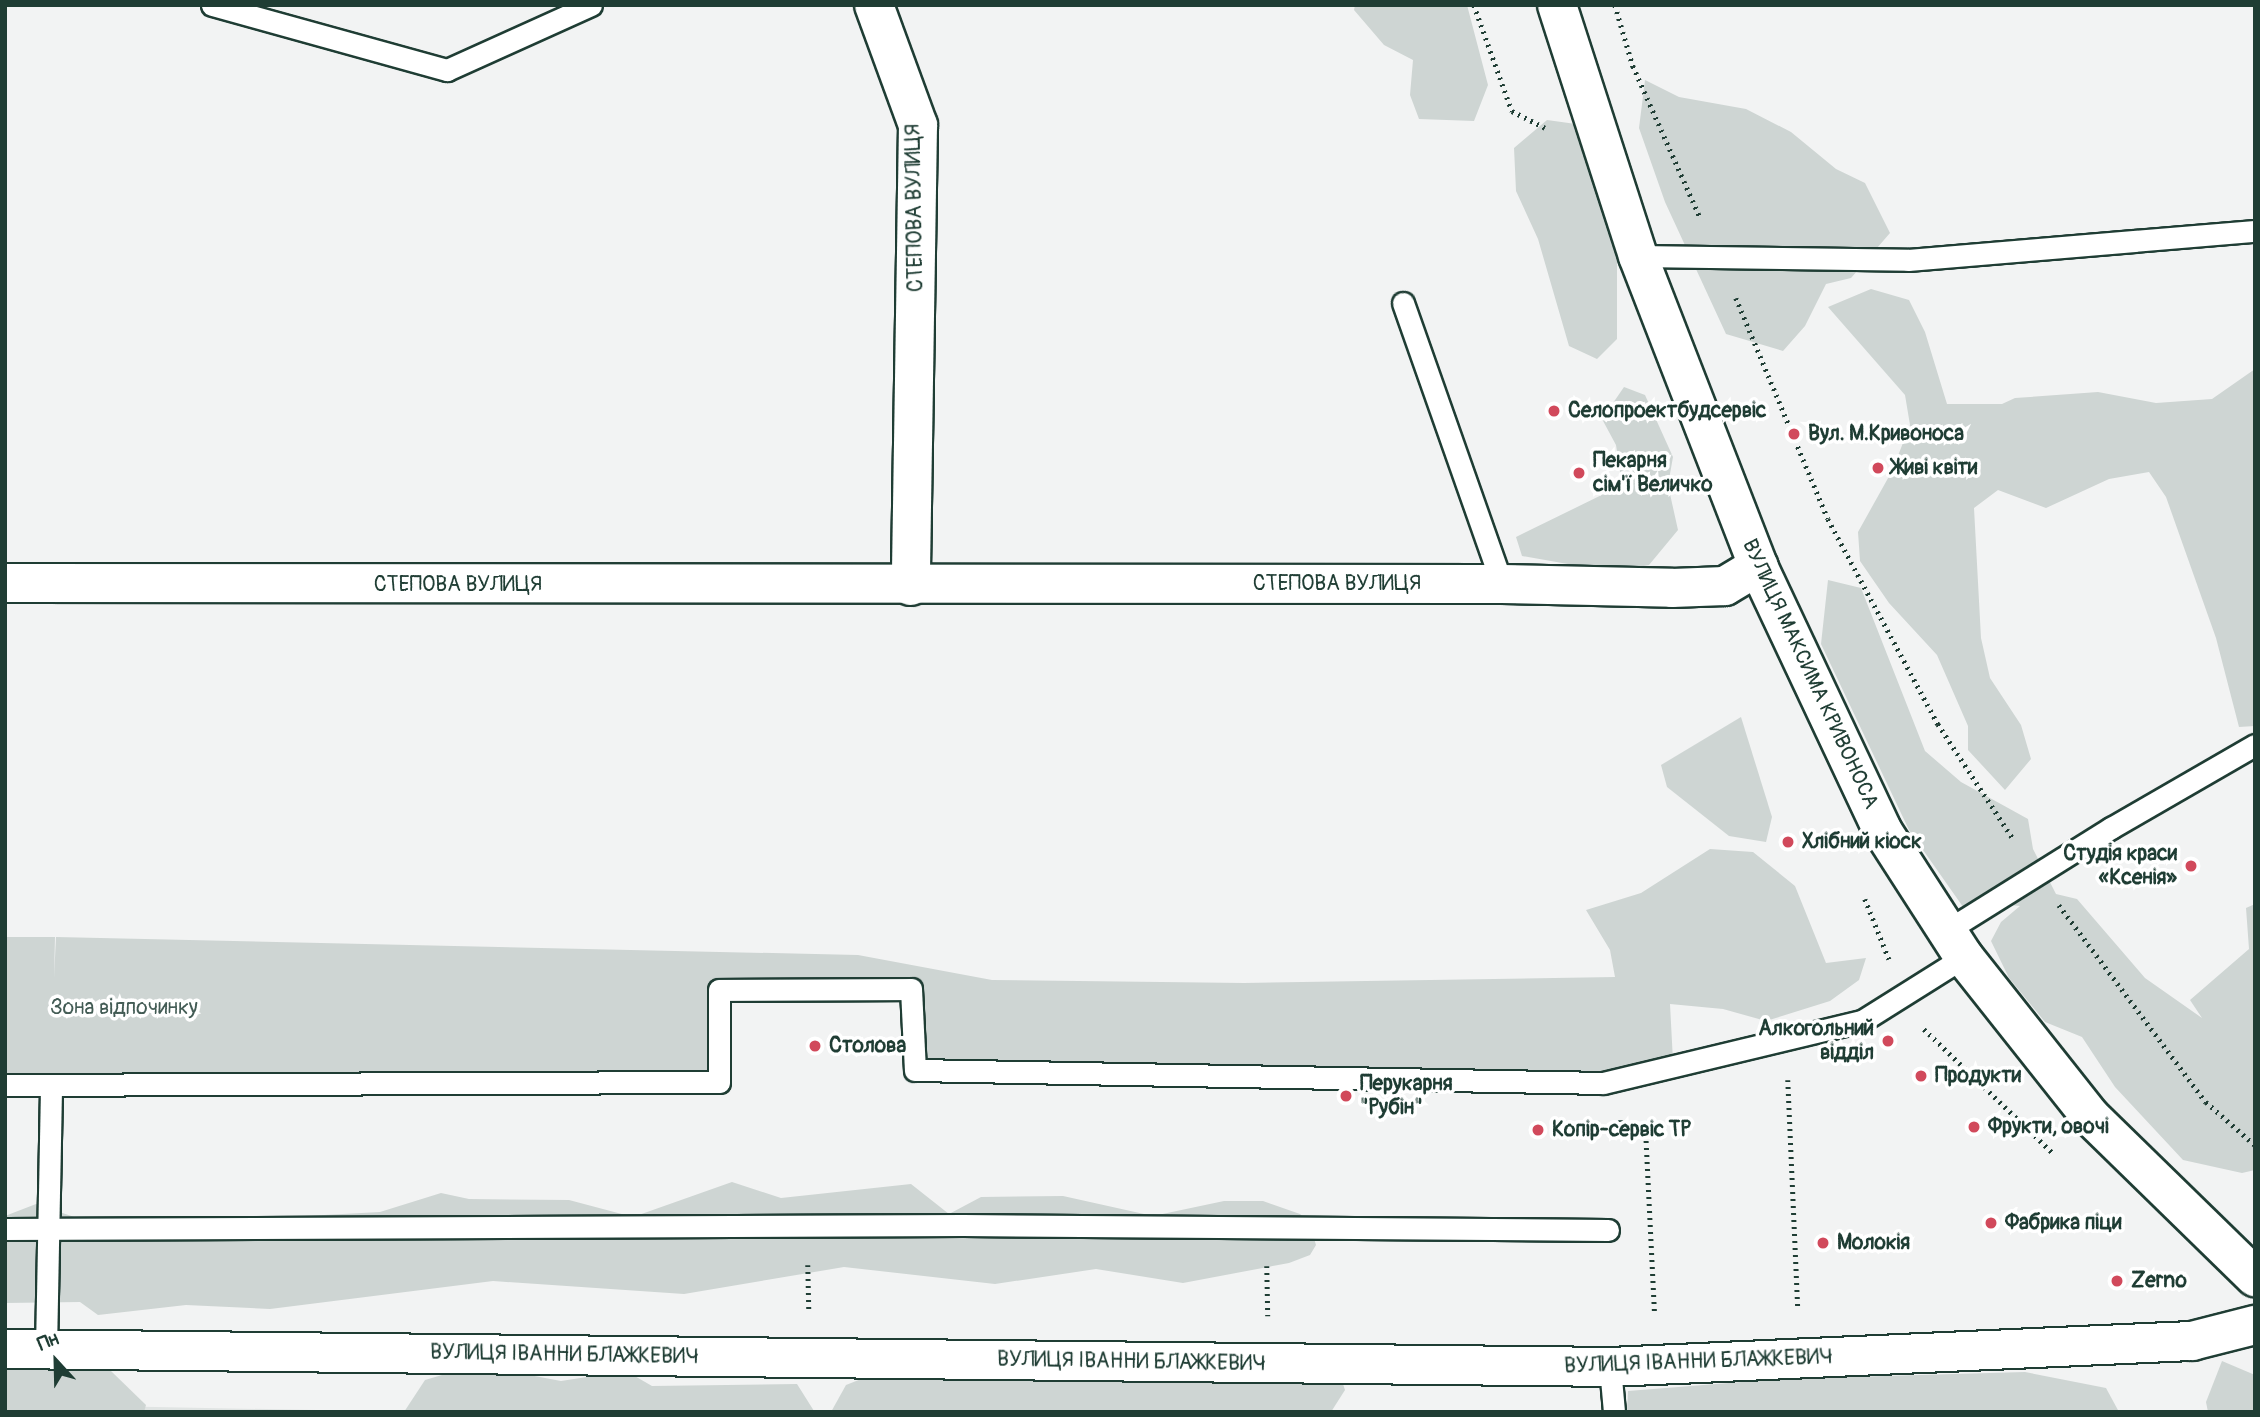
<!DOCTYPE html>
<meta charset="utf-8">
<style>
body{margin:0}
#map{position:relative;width:2260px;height:1417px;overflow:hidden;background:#f2f3f3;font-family:Pangolin,sans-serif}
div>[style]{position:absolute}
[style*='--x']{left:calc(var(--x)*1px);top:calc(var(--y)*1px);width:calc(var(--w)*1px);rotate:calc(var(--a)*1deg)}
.built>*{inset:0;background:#e0e4e3}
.green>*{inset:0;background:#ced5d3}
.path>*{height:4.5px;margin-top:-2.25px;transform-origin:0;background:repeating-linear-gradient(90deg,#1f3d34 0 2px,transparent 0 7px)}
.roads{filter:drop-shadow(2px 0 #1f3d34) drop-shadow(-2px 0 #1f3d34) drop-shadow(0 2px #1f3d34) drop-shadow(0 -2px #1f3d34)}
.service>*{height:21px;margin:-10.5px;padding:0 10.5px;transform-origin:10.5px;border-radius:10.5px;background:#fff}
.minor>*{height:38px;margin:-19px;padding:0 19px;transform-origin:19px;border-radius:19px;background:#fff}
.primary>*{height:38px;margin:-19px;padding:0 19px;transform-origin:19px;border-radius:19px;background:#fff}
.dots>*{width:19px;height:19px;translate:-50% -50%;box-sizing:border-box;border:4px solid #fff;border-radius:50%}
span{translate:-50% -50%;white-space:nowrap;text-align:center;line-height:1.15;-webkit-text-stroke:7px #fff;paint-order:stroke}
.street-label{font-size:21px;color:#1f3d34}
.poi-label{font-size:21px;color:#1f3d34;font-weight:700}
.left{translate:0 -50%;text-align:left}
.right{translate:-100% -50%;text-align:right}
.park-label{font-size:21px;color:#425b54}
.frame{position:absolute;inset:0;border:7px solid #1f3d34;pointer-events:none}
.north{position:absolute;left:21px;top:1326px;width:70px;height:70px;-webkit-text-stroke:5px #fff;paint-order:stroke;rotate:338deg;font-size:19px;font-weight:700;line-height:28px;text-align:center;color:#1f3d34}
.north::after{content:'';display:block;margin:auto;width:24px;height:32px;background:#1f3d34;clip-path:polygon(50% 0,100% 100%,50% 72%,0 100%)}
</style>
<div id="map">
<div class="built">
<i style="clip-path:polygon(5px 1404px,416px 1412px,5px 1412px)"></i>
</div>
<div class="green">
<i style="clip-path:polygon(1355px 5px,1467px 5px,1488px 85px,1474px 121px,1419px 119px,1410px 95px,1413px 60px,1384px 45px,1354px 10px)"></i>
<i style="clip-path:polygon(1645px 80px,1679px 97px,1746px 109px,1791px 132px,1836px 169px,1865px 183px,1890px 233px,1851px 278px,1826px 284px,1805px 326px,1783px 351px,1726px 334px,1665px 202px,1639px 128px)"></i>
<i style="clip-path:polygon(1547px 120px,1583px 125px,1617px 245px,1617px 339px,1597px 359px,1569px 346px,1538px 239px,1516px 191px,1514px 148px)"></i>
<i style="clip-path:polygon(1871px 289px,1909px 300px,1925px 332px,1947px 404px,2002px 404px,2015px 398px,2098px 392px,2156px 403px,2212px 399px,2255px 369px,2255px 726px,2239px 727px,2216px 638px,2166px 497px,2149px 472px,2109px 479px,2046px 508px,1998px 490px,1974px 508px,1981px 638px,1990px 678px,2021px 725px,2031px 759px,2005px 790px,1968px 750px,1968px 726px,1937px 655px,1889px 603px,1860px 561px,1858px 532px,1892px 471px,1910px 425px,1905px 395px,1828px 307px)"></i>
<i style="clip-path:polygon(1624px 387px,1645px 395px,1673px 457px,1668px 485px,1678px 530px,1649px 565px,1613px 572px,1522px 556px,1516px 537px,1622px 485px,1616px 445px,1602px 419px)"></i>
<i style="clip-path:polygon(1828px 580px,1861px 588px,1925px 751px,1961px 782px,2028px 819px,2033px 849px,2056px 894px,2077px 899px,2145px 978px,2202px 1018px,2190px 1000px,2249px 949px,2246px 908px,2255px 904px,2255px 1170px,2242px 1173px,2183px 1160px,2115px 1087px,2082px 1037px,2045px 1022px,2009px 978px,1991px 941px,2001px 922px,2020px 906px,1989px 903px,1968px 914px,1909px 830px,1821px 644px)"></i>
<i style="clip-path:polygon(1741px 717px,1772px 817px,1766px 842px,1729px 836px,1667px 787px,1661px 765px)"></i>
<i style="clip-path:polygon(1710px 849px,1753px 852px,1795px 886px,1826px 963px,1866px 958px,1859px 980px,1830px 1001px,1766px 1021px,1723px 1009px,1670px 1004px,1673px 1061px,1614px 1074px,918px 1067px,911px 985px,715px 988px,709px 1075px,5px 1077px,5px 937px,55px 937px,54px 978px,56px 937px,858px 955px,992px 980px,1244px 983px,1615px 977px,1610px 950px,1586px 910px,1641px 893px)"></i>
<i style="clip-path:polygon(732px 1182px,781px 1198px,911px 1184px,949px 1214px,981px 1197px,1063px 1196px,1153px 1216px,1224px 1201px,1263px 1201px,1300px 1214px,1309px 1222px,1316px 1245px,1310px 1255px,1289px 1263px,1183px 1283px,1096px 1269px,995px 1284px,844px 1267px,684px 1294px,493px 1281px,270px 1309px,186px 1305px,98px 1315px,80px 1302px,5px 1303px,5px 1216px,36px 1204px,89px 1222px,194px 1222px,380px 1212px,441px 1193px,469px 1199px,569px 1200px,633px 1217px)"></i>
<i style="clip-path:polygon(2222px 1361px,2255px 1375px,2255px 1412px,2208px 1412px,2206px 1402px)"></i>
<i style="clip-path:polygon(476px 1365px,561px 1381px,626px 1371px,652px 1386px,797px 1384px,814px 1411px,404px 1412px,425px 1380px)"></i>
<i style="clip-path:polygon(11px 1367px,111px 1371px,146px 1405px,144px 1412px,5px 1412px,5px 1369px)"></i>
<i style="clip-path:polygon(879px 1372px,1340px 1375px,1345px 1390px,1331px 1412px,831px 1412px,846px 1385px)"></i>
<i style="clip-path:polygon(2025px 1372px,2106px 1388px,2119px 1412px,1627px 1412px,1628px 1391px,1779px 1379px)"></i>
</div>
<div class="path">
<i style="--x:1474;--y:5;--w:113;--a:70.3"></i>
<i style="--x:1512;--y:111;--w:37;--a:27"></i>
<i style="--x:1615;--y:5;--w:64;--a:73.6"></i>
<i style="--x:1633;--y:66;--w:165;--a:66.1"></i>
<i style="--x:1736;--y:298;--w:239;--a:67.4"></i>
<i style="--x:1828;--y:519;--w:233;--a:61.8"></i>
<i style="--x:1938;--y:724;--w:139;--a:56.8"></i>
<i style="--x:1865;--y:899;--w:65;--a:68.2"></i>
<i style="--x:2059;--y:905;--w:246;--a:53.3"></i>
<i style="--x:2206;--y:1102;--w:65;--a:41.3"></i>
<i style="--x:1924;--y:1029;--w:180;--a:43.9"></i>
<i style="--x:1788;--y:1080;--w:229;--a:87.5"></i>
<i style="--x:1621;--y:1120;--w:13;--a:90"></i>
<i style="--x:1621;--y:1133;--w:25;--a:2"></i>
<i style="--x:1646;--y:1134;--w:181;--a:87.2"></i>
<i style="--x:808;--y:1265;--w:44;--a:88.7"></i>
<i style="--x:1267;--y:1266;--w:50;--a:88.9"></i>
</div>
<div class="roads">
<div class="service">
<i style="--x:212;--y:5;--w:244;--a:15.5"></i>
<i style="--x:447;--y:70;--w:158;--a:-24.3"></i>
<i style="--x:1638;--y:256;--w:270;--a:0.8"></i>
<i style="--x:1908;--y:260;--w:348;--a:-4.8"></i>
<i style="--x:1403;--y:303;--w:298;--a:70.6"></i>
<i style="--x:1946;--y:931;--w:195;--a:-32"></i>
<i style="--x:2111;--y:828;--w:166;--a:-30"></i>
<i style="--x:5;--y:1085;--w:714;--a:-0.24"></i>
<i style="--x:719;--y:1082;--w:92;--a:-90"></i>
<i style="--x:719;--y:990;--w:192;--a:-0.3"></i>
<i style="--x:911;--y:989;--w:81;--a:87.2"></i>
<i style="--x:915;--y:1070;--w:688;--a:1.08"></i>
<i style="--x:1603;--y:1083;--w:266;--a:-13.5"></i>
<i style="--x:1862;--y:1021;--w:120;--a:-32.1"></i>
<i style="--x:5;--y:1229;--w:958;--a:-0.24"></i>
<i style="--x:963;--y:1225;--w:645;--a:0.44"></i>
<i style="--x:46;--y:1349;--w:263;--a:-88.9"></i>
<i style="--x:1610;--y:1367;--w:45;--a:84.9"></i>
</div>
<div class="minor">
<i style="--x:874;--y:5;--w:128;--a:69.9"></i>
<i style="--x:918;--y:125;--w:461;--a:90.9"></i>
<i style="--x:5;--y:583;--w:1497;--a:0.04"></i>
<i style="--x:1502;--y:584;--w:170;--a:1.3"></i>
<i style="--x:1672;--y:588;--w:53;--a:-2.2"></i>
<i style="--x:1725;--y:586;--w:39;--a:-31"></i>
<i style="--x:5;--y:1349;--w:1605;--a:0.64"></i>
<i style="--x:1610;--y:1367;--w:583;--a:-2.56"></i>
<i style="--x:2192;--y:1341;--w:65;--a:-14.3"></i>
</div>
<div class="primary">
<i style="--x:1557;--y:5;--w:264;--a:72.1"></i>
<i style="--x:1638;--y:256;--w:332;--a:68.8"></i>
<i style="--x:1758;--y:566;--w:292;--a:64.8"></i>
<i style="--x:1882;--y:830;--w:151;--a:57.2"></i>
<i style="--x:1964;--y:957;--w:203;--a:51.6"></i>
<i style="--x:2090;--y:1116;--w:231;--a:44.3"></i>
</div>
</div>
<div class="dots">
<i style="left:1554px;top:411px;background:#d1495b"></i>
<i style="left:1794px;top:434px;background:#d1495b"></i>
<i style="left:1878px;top:468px;background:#d1495b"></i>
<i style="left:1579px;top:473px;background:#d1495b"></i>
<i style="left:1788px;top:842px;background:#d1495b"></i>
<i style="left:2191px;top:866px;background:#d1495b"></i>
<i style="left:1888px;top:1041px;background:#d1495b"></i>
<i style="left:815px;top:1046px;background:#d1495b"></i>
<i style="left:1921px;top:1076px;background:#d1495b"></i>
<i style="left:1346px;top:1096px;background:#d1495b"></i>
<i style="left:1974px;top:1127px;background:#d1495b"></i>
<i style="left:1538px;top:1130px;background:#d1495b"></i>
<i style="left:1991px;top:1223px;background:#d1495b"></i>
<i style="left:1823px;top:1243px;background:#d1495b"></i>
<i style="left:2117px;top:1281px;background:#d1495b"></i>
</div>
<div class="street-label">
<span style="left:915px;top:208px;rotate:-91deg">СТЕПОВА ВУЛИЦЯ</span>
<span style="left:1337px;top:584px">СТЕПОВА ВУЛИЦЯ</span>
<span style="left:458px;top:585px">СТЕПОВА ВУЛИЦЯ</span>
<span style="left:1810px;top:674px;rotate:65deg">ВУЛИЦЯ МАКСИМА КРИВОНОСА</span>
<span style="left:564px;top:1355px;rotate:1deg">ВУЛИЦЯ ІВАННИ БЛАЖКЕВИЧ</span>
<span style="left:1131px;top:1362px;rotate:1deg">ВУЛИЦЯ ІВАННИ БЛАЖКЕВИЧ</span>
<span style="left:1698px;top:1362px;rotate:-2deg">ВУЛИЦЯ ІВАННИ БЛАЖКЕВИЧ</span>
</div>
<div class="poi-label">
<span class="left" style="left:1568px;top:411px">Селопроектбудсервіс</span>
<span class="left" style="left:1808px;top:434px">Вул. М.Кривоноса</span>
<span class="left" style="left:1593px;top:473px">Пекарня<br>сім'ї Величко</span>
<span class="left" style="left:1892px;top:468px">Живі квіти</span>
<span class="left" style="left:1802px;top:842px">Хлібний кіоск</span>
<span class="right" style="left:2177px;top:866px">Студія краси<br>«Ксенія»</span>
<span class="right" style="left:1874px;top:1041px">Алкогольний<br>відділ</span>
<span class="left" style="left:829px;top:1046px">Столова</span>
<span class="left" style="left:1935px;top:1076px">Продукти</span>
<span class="left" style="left:1360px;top:1096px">Перукарня<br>"Рубін"</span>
<span class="left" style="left:1988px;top:1127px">Фрукти, овочі</span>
<span class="left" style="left:1552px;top:1130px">Копір-сервіс ТР</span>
<span class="left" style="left:2005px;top:1223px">Фабрика піци</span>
<span class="left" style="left:1837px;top:1243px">Молокія</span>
<span class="left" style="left:2131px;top:1281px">Zerno</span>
</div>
<div class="park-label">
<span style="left:124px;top:1008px">Зона відпочинку</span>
</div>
<div class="frame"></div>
<div class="north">Пн</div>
</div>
